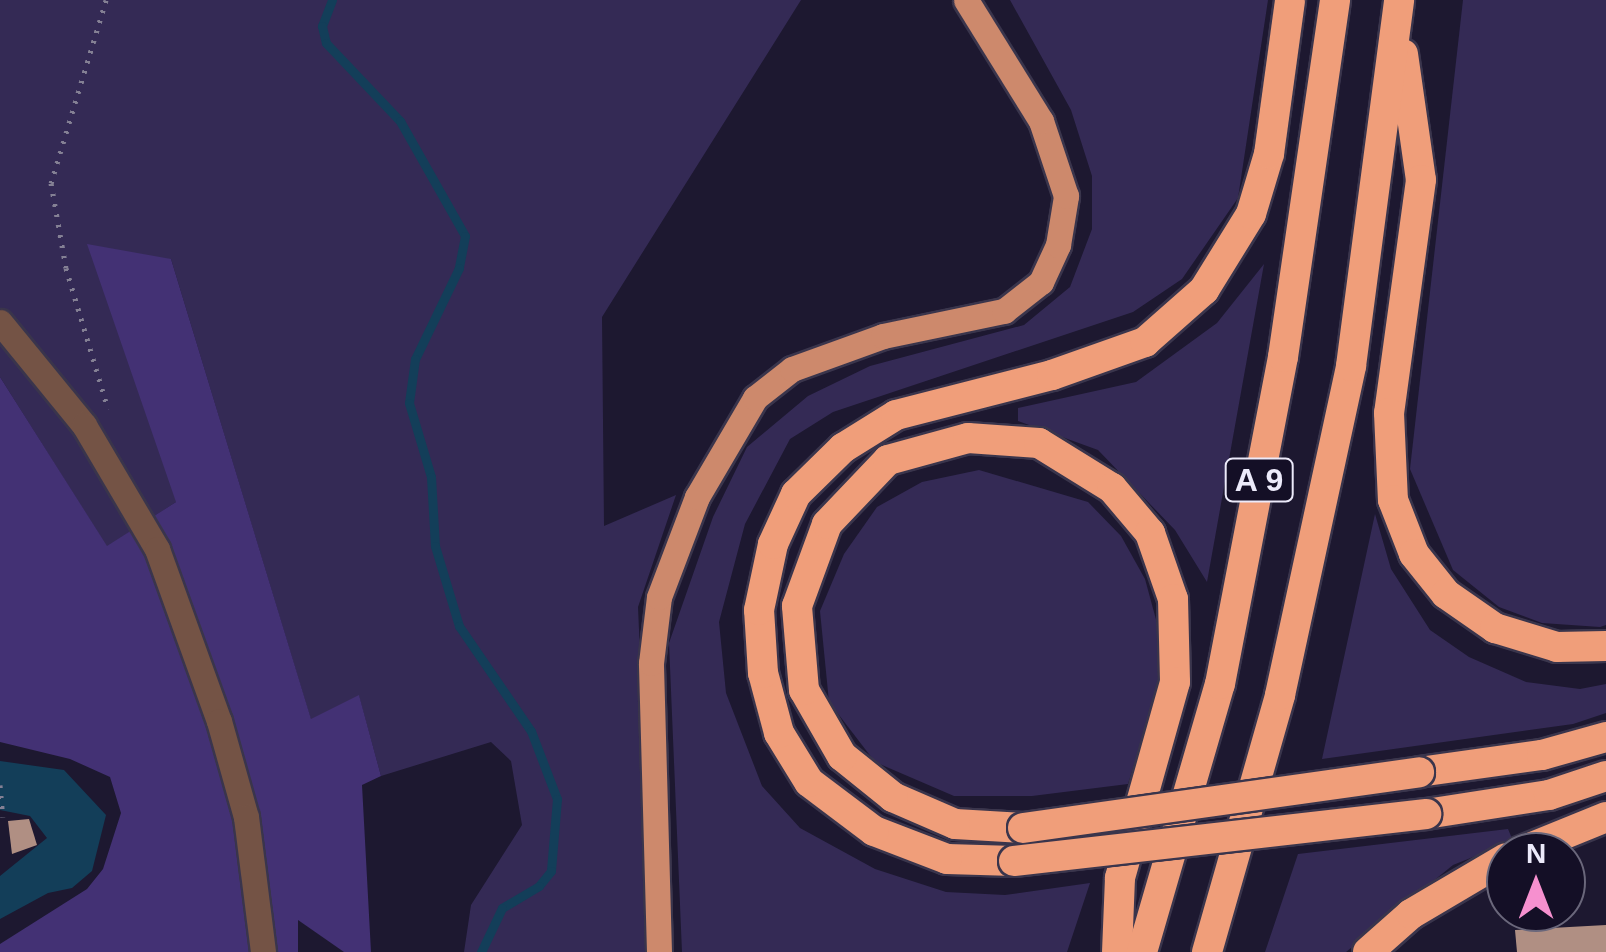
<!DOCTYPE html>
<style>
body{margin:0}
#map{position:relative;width:1606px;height:952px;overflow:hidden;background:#1d1830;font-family:Helvetica,sans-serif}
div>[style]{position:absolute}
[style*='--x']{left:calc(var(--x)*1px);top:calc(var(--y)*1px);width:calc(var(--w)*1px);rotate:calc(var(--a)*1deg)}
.green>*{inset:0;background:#342a55}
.forest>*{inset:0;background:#433174}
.water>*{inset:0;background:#133e59}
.stream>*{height:9px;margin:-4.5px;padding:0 4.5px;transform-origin:4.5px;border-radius:4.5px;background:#133e59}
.building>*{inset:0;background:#b08f83}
.path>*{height:5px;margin-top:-2.5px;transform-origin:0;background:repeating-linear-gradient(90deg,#848094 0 2.5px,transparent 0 10.5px)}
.roads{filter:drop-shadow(2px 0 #3a354c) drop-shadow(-2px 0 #3a354c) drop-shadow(0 2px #3a354c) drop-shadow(0 -2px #3a354c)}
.minor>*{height:25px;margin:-12.5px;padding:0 12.5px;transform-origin:12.5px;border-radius:12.5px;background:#745345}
.major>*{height:25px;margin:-12.5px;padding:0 12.5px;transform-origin:12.5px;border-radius:12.5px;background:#cd896c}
.highway>*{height:30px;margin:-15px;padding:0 15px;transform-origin:15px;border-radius:15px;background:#f09e7a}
.bridges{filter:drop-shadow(2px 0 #3a354c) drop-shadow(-2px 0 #3a354c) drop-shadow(0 2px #3a354c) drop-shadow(0 -2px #3a354c)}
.highway-bridge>*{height:30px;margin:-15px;padding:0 15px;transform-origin:15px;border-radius:15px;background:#f09e7a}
span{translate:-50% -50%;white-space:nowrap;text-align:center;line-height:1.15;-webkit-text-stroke:10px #140f26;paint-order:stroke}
.shield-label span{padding:2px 8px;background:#140f26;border:2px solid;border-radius:8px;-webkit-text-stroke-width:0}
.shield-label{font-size:32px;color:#eceafa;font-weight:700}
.north{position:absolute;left:1486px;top:832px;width:100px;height:100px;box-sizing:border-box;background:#140f26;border:2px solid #6a677b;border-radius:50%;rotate:0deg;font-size:28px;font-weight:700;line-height:40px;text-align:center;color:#eceafa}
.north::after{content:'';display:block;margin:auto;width:35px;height:45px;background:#f690cf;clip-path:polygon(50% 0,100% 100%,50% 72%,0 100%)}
</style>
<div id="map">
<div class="green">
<i style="clip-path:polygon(0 0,801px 0,602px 317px,604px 526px,676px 495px,638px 607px,653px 952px,464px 952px,471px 905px,522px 825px,511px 761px,491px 742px,381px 776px,359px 696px,311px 720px,171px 259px,176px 502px,107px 547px,0 377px)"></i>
<i style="clip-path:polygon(1010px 0,1268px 0,1238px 198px,1182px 279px,1133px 312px,833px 412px,790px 439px,745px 524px,719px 622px,726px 693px,762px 786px,800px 828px,875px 869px,946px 892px,1005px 895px,1090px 883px,1067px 952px,682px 952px,669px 643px,713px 517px,747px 447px,808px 396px,870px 366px,1024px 325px,1070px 287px,1092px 229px,1092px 176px,1071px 110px)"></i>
<i style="clip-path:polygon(1463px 0,1606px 0,1606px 625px,1600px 627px,1542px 623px,1499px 607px,1453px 570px,1410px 469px)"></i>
<i style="clip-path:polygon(1264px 264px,1207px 582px,1175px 530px,1098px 450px,1018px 421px,1018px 408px,1136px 382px,1217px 323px)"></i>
<i style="clip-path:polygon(979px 470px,1088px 502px,1121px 536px,1145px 579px,1161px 638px,1159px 685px,1128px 784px,1032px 796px,954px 796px,875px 762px,829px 702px,820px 611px,844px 554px,877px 507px,922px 482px)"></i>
<i style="clip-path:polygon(1375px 514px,1391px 569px,1430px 630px,1469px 657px,1526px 682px,1580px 689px,1606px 684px,1606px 713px,1573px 724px,1322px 759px)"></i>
<i style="clip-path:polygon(1508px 829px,1513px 841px,1453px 865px,1346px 952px,1265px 952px,1298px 854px)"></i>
</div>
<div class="forest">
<i style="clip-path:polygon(87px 244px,171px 259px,311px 719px,359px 695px,381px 776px,362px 785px,371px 952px,344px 952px,298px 920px,298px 952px,0 952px,0 944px,87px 889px,103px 869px,121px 813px,110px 777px,70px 759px,0 742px,0 377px,107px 546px,176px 502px)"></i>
</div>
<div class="water">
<i style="clip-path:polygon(0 761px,64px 770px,106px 815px,92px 871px,72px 888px,48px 893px,0 919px,0 876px,47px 838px,30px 816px,0 810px)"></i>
</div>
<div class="stream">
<i style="--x:332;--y:0;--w:28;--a:111"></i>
<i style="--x:322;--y:26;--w:17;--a:77"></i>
<i style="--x:326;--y:43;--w:108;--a:46.5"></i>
<i style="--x:400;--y:121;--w:132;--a:60.5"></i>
<i style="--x:465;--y:236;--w:33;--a:101"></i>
<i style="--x:459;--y:268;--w:101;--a:115.8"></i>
<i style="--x:415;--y:359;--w:44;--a:97.8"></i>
<i style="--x:409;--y:403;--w:77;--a:73.4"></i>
<i style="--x:431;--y:477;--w:69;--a:86.7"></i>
<i style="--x:435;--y:546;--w:84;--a:73.3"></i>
<i style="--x:459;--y:626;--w:127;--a:55.6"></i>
<i style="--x:531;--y:731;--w:73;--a:69.1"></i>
<i style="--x:557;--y:799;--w:72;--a:94.8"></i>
<i style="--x:551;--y:871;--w:19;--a:129"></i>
<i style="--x:539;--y:886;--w:43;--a:149.3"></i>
<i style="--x:502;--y:908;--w:49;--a:115.5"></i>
</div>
<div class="building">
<i style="clip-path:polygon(29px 819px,37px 845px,12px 854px,8px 821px)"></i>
<i style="clip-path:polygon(1606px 925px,1606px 952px,1517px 952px,1515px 930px)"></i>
</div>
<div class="path">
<i style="--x:106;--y:0;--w:191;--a:106.7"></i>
<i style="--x:51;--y:183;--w:86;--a:80"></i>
<i style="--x:66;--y:268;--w:147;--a:73.4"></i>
<i style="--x:0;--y:785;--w:32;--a:85"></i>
</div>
<div class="roads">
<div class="minor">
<i style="--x:0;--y:322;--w:133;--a:50.8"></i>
<i style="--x:84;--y:425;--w:144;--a:59.5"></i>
<i style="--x:157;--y:549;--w:183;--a:70.2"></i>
<i style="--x:219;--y:721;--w:100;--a:74.3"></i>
<i style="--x:246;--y:817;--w:136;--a:82.8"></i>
</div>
<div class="major">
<i style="--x:659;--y:952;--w:289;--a:-91.6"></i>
<i style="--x:651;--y:663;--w:66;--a:-83.1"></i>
<i style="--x:659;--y:597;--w:107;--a:-69.2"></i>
<i style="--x:697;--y:497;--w:115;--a:-59.6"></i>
<i style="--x:755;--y:398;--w:47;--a:-38.1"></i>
<i style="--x:792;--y:369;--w:97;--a:-19.9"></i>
<i style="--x:883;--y:336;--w:124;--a:-11.7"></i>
<i style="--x:1004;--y:311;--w:47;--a:-38.1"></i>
<i style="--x:1041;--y:282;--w:41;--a:-65.3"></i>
<i style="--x:1058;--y:245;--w:50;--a:-80.7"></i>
<i style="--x:1066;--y:196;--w:79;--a:-108.4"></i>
<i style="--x:1041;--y:121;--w:142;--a:-121.8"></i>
</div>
<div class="highway">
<i style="--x:1403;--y:54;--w:127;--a:81.9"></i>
<i style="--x:1421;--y:180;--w:235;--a:97.8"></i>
<i style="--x:1389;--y:413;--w:87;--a:87.4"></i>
<i style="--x:1393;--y:500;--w:58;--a:68.7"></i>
<i style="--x:1414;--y:554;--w:51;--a:51.3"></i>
<i style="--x:1446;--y:594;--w:60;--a:34.8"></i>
<i style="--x:1495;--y:628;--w:65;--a:17"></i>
<i style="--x:1557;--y:647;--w:49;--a:-1.2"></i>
<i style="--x:1419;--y:772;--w:124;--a:-7.9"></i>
<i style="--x:1542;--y:755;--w:66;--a:-15.7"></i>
<i style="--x:1426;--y:814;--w:124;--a:-8.8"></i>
<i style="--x:1549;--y:795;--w:60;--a:-18.4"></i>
<i style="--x:1023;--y:828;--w:68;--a:-176.6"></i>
<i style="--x:955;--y:824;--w:68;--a:-156.5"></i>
<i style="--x:893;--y:797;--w:65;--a:-141.2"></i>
<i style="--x:842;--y:756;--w:76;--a:-119.9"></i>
<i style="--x:804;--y:690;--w:84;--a:-94.8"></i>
<i style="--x:797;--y:606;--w:87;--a:-69.9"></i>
<i style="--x:827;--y:524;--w:88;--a:-46.4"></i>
<i style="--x:888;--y:460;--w:83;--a:-15.4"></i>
<i style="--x:968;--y:438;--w:71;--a:4"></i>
<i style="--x:1039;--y:443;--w:86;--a:31.7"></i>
<i style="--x:1112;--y:488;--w:59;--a:49.8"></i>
<i style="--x:1150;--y:533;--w:70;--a:70.8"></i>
<i style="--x:1173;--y:599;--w:83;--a:88.6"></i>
<i style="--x:1175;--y:682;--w:204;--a:105.7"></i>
<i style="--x:1120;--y:878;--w:74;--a:92.3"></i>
<i style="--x:1520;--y:852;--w:93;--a:-22.1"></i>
<i style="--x:1014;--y:861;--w:67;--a:-178.3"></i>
<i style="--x:947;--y:859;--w:78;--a:-159"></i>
<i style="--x:874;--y:831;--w:81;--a:-143"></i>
<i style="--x:809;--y:782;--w:57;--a:-121.5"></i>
<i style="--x:779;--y:733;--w:62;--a:-104.9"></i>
<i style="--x:763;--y:673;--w:63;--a:-93.6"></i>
<i style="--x:759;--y:610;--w:67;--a:-78"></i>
<i style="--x:773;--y:544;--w:55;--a:-65.3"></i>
<i style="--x:796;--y:494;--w:66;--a:-44.4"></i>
<i style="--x:843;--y:448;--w:62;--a:-31.9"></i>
<i style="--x:896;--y:415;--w:161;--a:-14.4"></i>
<i style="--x:1052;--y:375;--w:99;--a:-19.5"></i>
<i style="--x:1145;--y:342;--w:79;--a:-41.4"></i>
<i style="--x:1204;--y:290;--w:89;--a:-58.3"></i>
<i style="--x:1251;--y:214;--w:63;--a:-73.3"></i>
<i style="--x:1269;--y:154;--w:155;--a:-82.2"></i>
<i style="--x:1142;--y:952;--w:279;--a:-73.8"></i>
<i style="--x:1220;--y:684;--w:333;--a:-79.1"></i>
<i style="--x:1283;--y:357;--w:361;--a:-81.7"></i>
<i style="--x:1207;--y:952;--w:267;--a:-74.1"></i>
<i style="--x:1280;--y:695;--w:337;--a:-77.8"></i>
<i style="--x:1351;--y:366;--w:369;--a:-82.5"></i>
<i style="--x:1368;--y:952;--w:57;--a:-41.5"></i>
<i style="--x:1411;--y:914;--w:110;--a:-30.5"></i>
</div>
</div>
<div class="bridges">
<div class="highway-bridge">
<i style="--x:1023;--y:828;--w:400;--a:-8"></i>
<i style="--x:1014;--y:861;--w:415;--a:-6.5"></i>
</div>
</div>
<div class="shield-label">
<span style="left:1259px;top:480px">A 9</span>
</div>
<div class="north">N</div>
</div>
